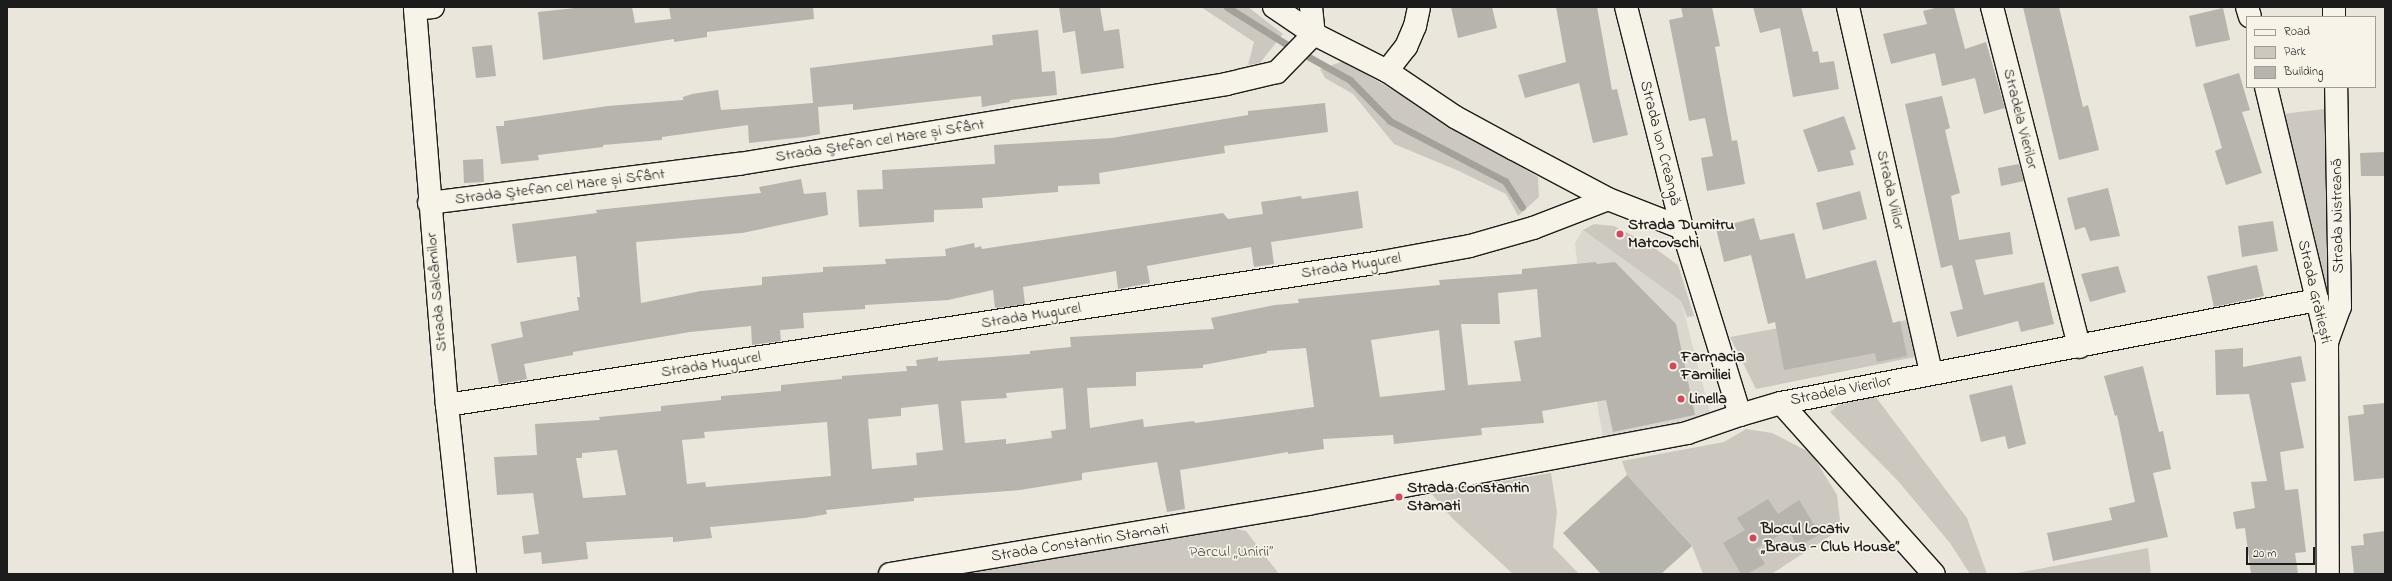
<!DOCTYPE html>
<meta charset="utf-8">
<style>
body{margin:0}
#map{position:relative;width:2392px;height:581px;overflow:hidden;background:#eae6dc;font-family:"Indie Flower",sans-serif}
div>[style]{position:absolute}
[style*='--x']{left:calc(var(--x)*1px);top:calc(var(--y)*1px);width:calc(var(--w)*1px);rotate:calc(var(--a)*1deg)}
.built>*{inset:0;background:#dad7ce}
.green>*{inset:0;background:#ccc8c0}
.stream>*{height:7px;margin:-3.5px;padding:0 3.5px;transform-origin:3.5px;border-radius:3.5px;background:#a3a19a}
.building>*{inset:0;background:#b6b4ac}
.roads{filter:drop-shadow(1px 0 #1c1c1c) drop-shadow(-1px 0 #1c1c1c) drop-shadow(0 1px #1c1c1c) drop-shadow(0 -1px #1c1c1c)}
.minor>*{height:22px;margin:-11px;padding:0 11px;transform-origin:11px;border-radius:11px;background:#f7f3e8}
.tertiary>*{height:22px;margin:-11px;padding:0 11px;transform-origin:11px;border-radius:11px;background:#f7f3e8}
.dots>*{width:11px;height:11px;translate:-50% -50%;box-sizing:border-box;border:2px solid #f7f3e8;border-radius:50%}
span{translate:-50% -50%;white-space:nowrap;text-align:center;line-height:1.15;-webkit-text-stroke:3.5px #f7f3e8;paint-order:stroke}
.street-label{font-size:16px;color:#1c1c1c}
.poi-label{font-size:16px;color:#1c1c1c;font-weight:700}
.left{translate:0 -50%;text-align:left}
.park-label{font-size:16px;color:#51504d}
.frame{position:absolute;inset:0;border:8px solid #1c1c1c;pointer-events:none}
.legend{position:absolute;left:2246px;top:16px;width:130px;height:72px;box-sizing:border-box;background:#f7f3e8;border:1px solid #9f9d96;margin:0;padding:5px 7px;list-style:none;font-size:12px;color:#1c1c1c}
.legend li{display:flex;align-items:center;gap:8px;height:20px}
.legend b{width:20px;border:1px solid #9f9d96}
.scale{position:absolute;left:2246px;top:547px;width:69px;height:18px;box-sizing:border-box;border:2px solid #1c1c1c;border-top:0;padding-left:5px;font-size:12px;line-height:14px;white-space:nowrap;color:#1c1c1c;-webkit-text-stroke:3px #f7f3e8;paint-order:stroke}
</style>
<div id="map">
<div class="built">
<i style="clip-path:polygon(1583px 230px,1681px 301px,1711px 416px,1603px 437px,1584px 330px,1575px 243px)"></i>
</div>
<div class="green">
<i style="clip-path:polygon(1201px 7px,1248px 7px,1283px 34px,1260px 63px,1248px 65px,1254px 42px)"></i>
<i style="clip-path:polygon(1344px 61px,1538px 177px,1539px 197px,1518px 216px,1506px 194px,1459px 171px,1394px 144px,1353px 94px,1325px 78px,1320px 69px)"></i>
<i style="clip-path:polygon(2325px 109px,2332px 305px,2328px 315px,2281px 114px)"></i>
<i style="clip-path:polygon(1594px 224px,1614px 226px,1649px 244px,1678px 265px,1694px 316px,1687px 317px,1681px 301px,1583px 230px)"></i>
<i style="clip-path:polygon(1880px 309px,1883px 325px,1907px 320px,1915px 357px,1756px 389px,1730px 337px)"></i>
<i style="clip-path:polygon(1875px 396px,1967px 518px,1987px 574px,1970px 574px,1950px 543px,1898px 481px,1830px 412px,1839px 405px)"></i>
<i style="clip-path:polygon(1746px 429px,1772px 433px,1811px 453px,1837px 495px,1841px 529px,1773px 573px,1703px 574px,1692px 546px,1627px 475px,1622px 461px,1724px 442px)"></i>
<i style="clip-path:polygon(1551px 473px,1557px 512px,1553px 547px,1579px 574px,1513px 574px,1452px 518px,1431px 493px)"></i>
<i style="clip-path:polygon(1233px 528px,1246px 531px,1279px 574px,954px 574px)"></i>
<i style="clip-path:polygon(2148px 548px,2151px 574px,2012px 574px)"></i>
</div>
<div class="stream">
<i style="--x:1227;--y:7;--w:70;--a:32.1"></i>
<i style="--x:1309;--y:57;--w:47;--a:29.3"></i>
<i style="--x:1350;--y:80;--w:57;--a:45.7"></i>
<i style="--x:1390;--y:121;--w:130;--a:27.6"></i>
<i style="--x:1505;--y:181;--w:31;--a:57"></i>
</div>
<div class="building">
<i style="clip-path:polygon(584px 7px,632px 7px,635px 23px,671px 19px,669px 7px,813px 7px,814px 19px,707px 32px,707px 37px,674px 42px,674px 39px,543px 60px,538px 12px)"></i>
<i style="clip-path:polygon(1059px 7px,1100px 7px,1104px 31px,1119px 29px,1124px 68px,1081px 74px,1075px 31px,1063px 33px)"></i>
<i style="clip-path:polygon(1451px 7px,1492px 7px,1497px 28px,1458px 38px)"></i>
<i style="clip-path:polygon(1556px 7px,1597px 7px,1612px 90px,1617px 89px,1628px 135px,1593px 143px,1579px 83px,1525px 98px,1518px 75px,1566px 62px)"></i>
<i style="clip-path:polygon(1681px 7px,1712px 7px,1720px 46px,1715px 47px,1732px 141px,1737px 140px,1745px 184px,1707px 191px,1701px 158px,1713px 156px,1705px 118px,1689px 121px,1669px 20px,1683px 17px)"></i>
<i style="clip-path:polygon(1753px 7px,1801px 7px,1813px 52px,1818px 51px,1820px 63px,1834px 61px,1839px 89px,1793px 97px,1780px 28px,1760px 33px)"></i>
<i style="clip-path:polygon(1939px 7px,1954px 7px,1965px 49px,1986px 42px,2005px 108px,1984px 114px,1975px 78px,1942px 86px,1935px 53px,1891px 64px,1883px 34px,1927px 24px,1923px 11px)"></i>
<i style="clip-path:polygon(2023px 7px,2059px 7px,2083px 107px,2088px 105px,2099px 150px,2059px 160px)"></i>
<i style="clip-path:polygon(2223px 8px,2230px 40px,2196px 47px,2189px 16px)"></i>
<i style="clip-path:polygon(1038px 30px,1042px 72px,1055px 71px,1057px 95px,1010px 100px,1010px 102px,982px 107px,981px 96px,853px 110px,853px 104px,818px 107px,820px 134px,804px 137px,749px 143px,748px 125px,662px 137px,662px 140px,603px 145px,603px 147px,538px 155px,539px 160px,501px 164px,496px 126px,504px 126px,504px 121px,608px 106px,683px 100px,683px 97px,692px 94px,718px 90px,721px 110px,813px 103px,810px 68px,993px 45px,992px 35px)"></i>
<i style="clip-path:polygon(492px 45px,496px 76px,476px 78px,472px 47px)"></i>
<i style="clip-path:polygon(2239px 73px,2250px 110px,2242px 112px,2262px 173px,2226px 185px,2215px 151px,2222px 148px,2203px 84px)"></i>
<i style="clip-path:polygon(1942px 96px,1950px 128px,1945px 130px,1960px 193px,1951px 196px,1959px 240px,2010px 232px,2013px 254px,1975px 260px,1984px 295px,2044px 282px,2054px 324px,2021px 332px,2018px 321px,1957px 337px,1950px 312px,1963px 309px,1952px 265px,1941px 268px,1905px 104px)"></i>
<i style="clip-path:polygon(1325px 103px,1328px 132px,1224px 146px,1225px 153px,1099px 173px,1100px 184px,1058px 186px,1058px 192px,982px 198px,983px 208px,934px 210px,934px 222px,859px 227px,857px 190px,883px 189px,882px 170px,995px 164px,994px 145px,1112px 138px,1248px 115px,1248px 111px)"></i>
<i style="clip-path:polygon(1844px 116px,1856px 149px,1850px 151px,1854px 165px,1818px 172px,1803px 130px)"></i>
<i style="clip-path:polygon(2385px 152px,2385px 176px,2361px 176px,2360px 153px)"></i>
<i style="clip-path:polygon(483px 159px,484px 182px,464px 183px,463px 160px)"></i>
<i style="clip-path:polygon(2019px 164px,2024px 181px,2001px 186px,1998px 168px)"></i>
<i style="clip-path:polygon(801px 179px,804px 194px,826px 192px,828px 215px,742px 233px,636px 242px,641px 303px,701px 291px,762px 285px,762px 277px,823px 272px,823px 267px,886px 264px,885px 259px,946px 256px,945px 249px,974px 243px,975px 248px,981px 246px,982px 249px,1223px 213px,1228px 219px,1263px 214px,1261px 202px,1301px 196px,1302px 199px,1358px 191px,1363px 228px,1271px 242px,1274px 264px,1254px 267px,1251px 247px,1147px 266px,1150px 283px,1118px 289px,1116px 271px,1023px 287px,1025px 304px,1014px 306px,995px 308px,993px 290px,948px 300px,865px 305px,865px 309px,803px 313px,804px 328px,780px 330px,781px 341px,752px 345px,751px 326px,690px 332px,573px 352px,573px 355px,524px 364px,527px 379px,499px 384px,491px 344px,523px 337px,520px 322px,579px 310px,577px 297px,580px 297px,576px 256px,517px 263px,512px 224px,597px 213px,596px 210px,761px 193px,759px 187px)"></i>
<i style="clip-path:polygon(2108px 188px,2120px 236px,2090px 241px,2085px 227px,2075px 230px,2067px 198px)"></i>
<i style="clip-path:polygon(1860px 191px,1867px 219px,1823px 230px,1816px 203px)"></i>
<i style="clip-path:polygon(1754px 218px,1760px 240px,1794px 233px,1806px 279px,1876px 260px,1893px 323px,1900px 321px,1907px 356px,1877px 362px,1875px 353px,1784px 370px,1775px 322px,1768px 324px,1751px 255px,1724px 262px,1716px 228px)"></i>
<i style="clip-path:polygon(2273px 221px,2278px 251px,2242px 257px,2238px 226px)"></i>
<i style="clip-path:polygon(evenodd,1596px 262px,1597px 264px,1615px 262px,1676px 324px,1695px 415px,1613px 432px,1606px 400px,1542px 411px,1544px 423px,1481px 428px,1482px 435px,1394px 444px,1393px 435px,1323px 439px,1324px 449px,1288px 454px,1288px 452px,1180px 470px,1185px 509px,1167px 512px,1157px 462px,1082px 473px,1082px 480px,1020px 490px,914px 498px,914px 501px,826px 510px,827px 514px,805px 518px,710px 527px,712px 538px,673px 542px,673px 537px,586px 542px,588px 559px,542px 564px,541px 552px,524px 554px,522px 536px,539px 534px,533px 493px,497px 495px,494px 457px,537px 455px,535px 424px,600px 420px,599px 417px,661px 411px,661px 406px,721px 400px,721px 396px,781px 391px,781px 385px,842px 379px,842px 376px,907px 371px,906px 366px,917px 366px,916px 360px,938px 357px,938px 361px,1030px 354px,1030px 351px,1071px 347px,1070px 337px,1214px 329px,1211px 318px,1275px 305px,1299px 303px,1298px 299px,1440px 285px,1439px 280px,1522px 274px,1522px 269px,1596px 262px,1537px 289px,1541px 337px,1514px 341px,1521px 381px,1468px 385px,1461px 324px,1500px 324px,1498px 293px,1537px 289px,1596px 262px,1439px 330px,1445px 390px,1380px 397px,1371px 340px,1439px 330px,1596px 262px,1306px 348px,1314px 407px,1195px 423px,1194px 421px,1144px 427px,1143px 419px,1090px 428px,1087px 388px,1136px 386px,1136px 372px,1203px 368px,1203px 365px,1267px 353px,1267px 351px,1306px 348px,1596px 262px,1063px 388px,1066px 429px,1051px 431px,1052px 438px,1006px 444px,1006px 439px,965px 443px,961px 401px,1007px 398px,1006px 393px,1063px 388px,1596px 262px,938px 404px,943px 450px,916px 453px,917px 465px,872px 469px,868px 419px,901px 416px,901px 408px,938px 404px,1596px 262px,827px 422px,831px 476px,706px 487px,705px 482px,687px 484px,682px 440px,705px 438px,704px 432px,827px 422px,1596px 262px,617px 450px,626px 495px,583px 498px,576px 458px,582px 458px,582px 453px,617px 450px)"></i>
<i style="clip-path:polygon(2257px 265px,2264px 296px,2214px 307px,2207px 276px)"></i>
<i style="clip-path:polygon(2118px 266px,2126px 292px,2090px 302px,2081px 274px)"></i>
<i style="clip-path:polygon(2243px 348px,2243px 367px,2301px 356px,2306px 381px,2291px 383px,2304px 448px,2280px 452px,2285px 490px,2298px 489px,2306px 552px,2295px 553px,2298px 574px,2251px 574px,2245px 528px,2236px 529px,2233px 512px,2255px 508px,2251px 482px,2267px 481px,2249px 394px,2216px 395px,2215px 350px)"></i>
<i style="clip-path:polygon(2143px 366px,2159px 432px,2163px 431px,2171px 469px,2153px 473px,2168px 537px,2053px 561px,2047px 533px,2112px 520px,2109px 508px,2135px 502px,2117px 415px,2115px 416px,2104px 376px)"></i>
<i style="clip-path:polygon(2012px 385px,2026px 444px,2008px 449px,2005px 436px,1981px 442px,1969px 395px)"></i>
<i style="clip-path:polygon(2385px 403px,2385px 478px,2354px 481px,2348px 416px,2364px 414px,2363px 405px)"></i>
<i style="clip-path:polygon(1627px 475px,1692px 546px,1661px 574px,1601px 574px,1563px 533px)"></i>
<i style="clip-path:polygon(1768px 499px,1778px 514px,1799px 500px,1820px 534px,1798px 547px,1788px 530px,1756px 549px,1765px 564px,1747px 574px,1741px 574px,1723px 543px,1745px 530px,1737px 518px)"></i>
<i style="clip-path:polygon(2385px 531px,2385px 574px,2354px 574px,2351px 546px,2364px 545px,2363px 534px)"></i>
</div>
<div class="roads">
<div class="minor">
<i style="--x:433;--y:7;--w:18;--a:174"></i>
<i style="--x:415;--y:9;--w:397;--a:85.4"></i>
<i style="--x:447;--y:405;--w:170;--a:83.9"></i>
<i style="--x:1274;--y:7;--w:48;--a:34"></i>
<i style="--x:1314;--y:34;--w:82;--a:26.9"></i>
<i style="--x:1387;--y:71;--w:82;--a:34.1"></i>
<i style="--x:1455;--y:117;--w:67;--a:28.5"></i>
<i style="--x:1514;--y:149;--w:106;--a:28"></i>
<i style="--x:1608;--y:199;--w:79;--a:21.4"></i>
<i style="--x:1311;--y:7;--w:27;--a:84"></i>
<i style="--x:1848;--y:7;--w:375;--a:77.2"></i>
<i style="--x:1992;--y:7;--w:351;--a:75.6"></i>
<i style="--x:2247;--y:7;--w:10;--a:73"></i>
<i style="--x:2334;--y:7;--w:10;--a:90"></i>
<i style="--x:1387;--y:71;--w:31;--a:-52"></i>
<i style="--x:1406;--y:47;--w:23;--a:-67"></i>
<i style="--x:1415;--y:26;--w:19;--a:-78"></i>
<i style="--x:2266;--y:87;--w:262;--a:76.5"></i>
<i style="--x:2327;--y:342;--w:232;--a:89.8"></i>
<i style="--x:429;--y:203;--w:312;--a:-7.2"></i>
<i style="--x:739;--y:164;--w:494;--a:-9.3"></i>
<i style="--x:1226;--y:84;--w:52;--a:-13.2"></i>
<i style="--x:1277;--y:72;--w:53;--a:-45.8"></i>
<i style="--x:2327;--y:342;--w:37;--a:-70"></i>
<i style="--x:2340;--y:307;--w:220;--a:-91"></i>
<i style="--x:1781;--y:403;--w:229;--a:48.2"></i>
<i style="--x:447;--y:405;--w:946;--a:-8.7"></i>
<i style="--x:1382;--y:262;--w:89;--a:-10.3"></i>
<i style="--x:1470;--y:246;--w:66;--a:-15.9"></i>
<i style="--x:1533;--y:228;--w:80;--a:-21.1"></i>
<i style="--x:1740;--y:415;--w:43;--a:-16.3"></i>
<i style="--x:1781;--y:403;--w:546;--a:-10.88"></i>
</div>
<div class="tertiary">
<i style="--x:890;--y:574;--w:424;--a:-9.5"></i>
<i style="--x:1308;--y:504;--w:386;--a:-10.6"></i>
<i style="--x:1687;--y:433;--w:56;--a:-18.8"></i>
<i style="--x:1740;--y:415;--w:196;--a:-107.2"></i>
<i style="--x:1682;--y:228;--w:228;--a:-104.2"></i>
</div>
</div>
<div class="dots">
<i style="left:1620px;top:234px;background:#d1495b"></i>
<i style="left:1673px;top:366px;background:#d1495b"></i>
<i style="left:1681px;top:399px;background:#d1495b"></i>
<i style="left:1399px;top:497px;background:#d1495b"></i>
<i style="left:1753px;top:538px;background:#d1495b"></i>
</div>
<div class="street-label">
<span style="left:2020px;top:119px;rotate:76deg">Stradela Vierilor</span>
<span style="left:880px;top:141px;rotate:-9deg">Strada Ştefan cel Mare și Sfânt</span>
<span style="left:1660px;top:143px;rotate:76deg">Strada Ion Creangă</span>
<span style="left:560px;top:187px;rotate:-7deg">Strada Ştefan cel Mare și Sfânt</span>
<span style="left:1890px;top:190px;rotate:77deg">Strada Viilor</span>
<span style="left:2338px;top:216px;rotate:-91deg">Strada Nistreană</span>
<span style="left:1351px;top:266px;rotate:-9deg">Strada Mugurel</span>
<span style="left:437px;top:292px;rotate:-95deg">Strada Salcâmilor</span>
<span style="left:2314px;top:292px;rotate:77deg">Strada Grătiești</span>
<span style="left:1031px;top:316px;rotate:-9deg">Strada Mugurel</span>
<span style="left:711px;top:365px;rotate:-9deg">Strada Mugurel</span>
<span style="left:1841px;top:391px;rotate:-11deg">Stradela Vierilor</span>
<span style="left:1080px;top:543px;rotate:-9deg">Strada Constantin Stamati</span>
</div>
<div class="poi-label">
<span class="left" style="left:1628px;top:234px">Strada Dumitru<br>Matcovschi</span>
<span class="left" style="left:1681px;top:366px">Farmacia<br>Familiei</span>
<span class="left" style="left:1689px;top:399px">Linella</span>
<span class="left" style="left:1407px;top:497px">Strada Constantin<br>Stamati</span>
<span class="left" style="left:1761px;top:538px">Blocul Locativ<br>„Braus - Club House”</span>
</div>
<div class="park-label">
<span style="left:1231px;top:552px">Parcul „Unirii”</span>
</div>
<div class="frame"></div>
<ul class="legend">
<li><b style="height:5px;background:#f7f3e8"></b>Road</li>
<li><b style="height:11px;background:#ccc8c0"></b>Park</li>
<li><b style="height:11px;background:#b6b4ac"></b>Building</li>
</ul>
<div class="scale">20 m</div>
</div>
